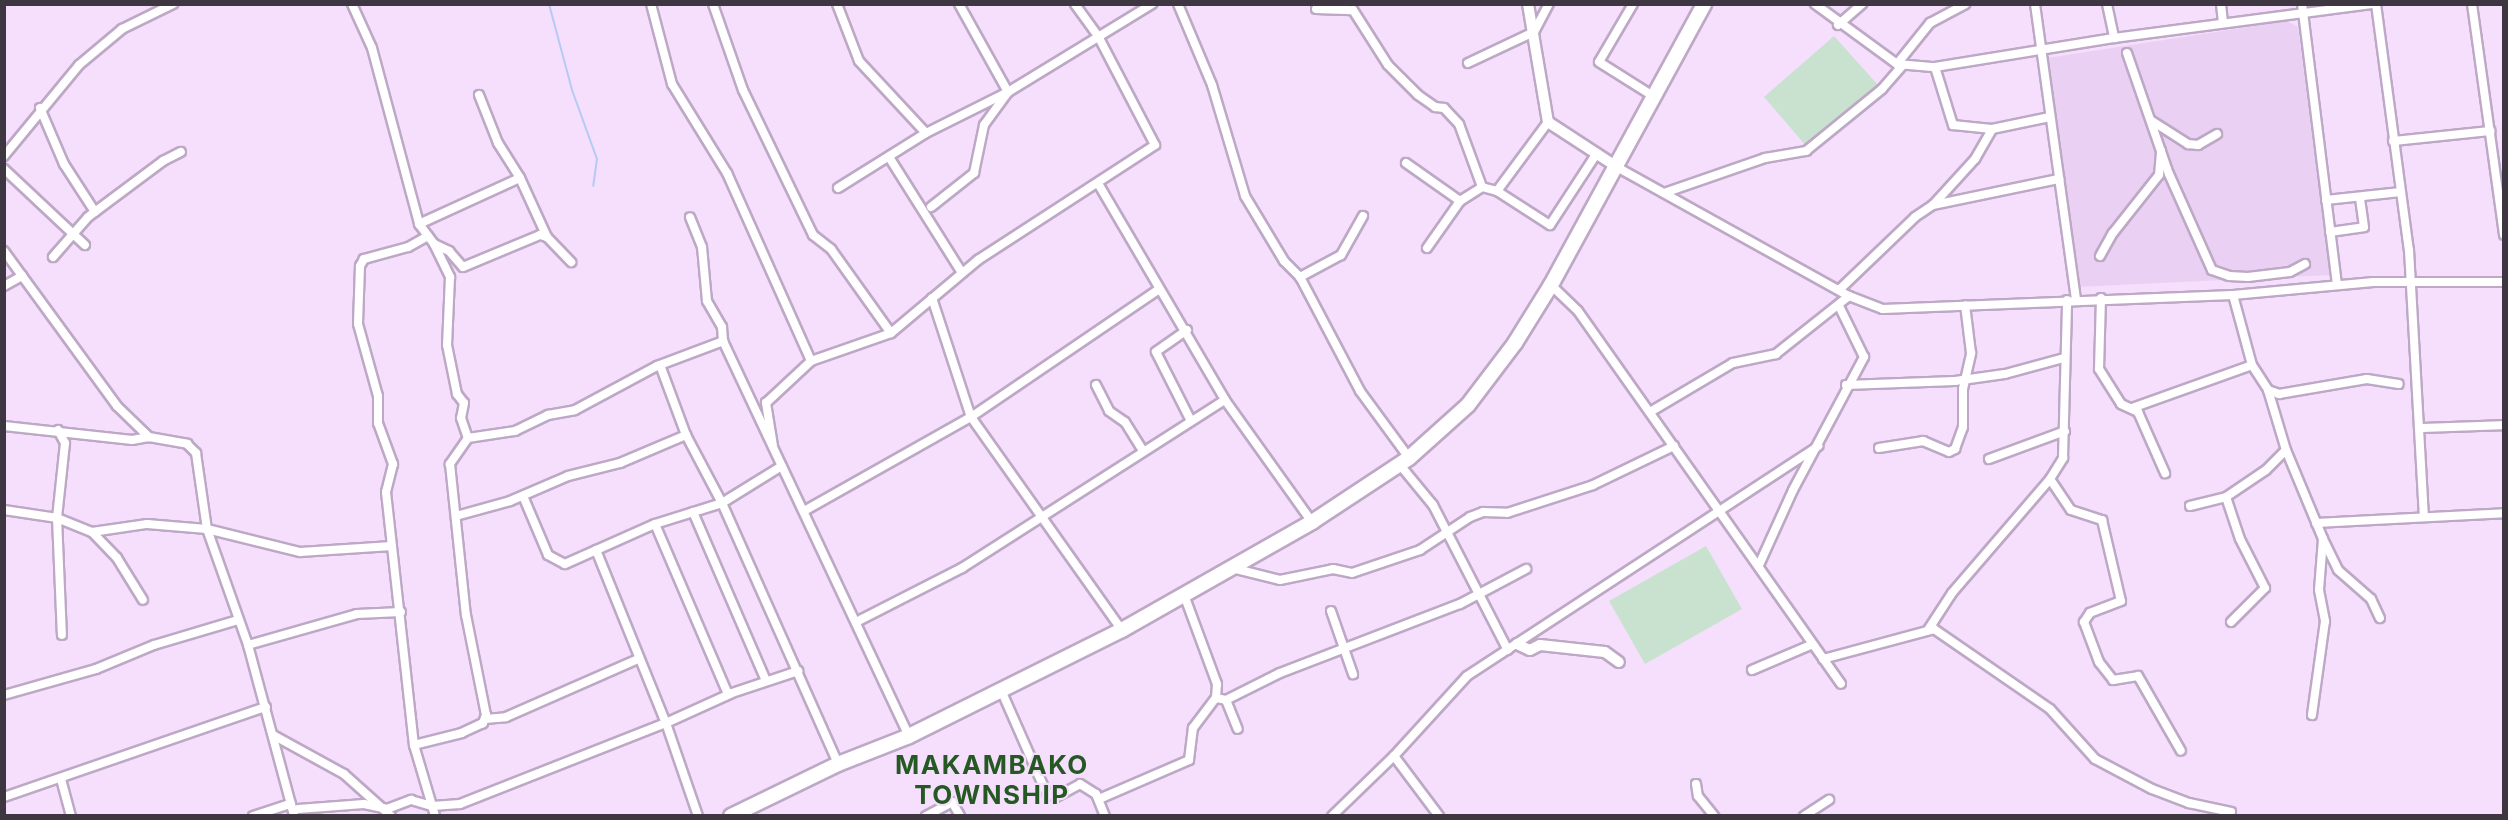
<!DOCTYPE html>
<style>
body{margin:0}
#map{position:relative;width:2508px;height:820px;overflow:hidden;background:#f5dffd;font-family:Inter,sans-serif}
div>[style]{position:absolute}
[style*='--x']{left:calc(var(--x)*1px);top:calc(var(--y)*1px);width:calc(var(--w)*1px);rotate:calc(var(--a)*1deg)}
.built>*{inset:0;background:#ead1f4}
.green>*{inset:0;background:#c9e2cf}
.stream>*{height:2px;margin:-1px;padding:0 1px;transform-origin:1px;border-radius:1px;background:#b5cbf2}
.roads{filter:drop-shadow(2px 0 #bda8c5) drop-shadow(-2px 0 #bda8c5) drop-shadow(0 2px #bda8c5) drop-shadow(0 -2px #bda8c5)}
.street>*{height:8px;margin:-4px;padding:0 4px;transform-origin:4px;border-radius:4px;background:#fff}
.secondary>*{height:10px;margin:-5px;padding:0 5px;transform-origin:5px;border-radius:5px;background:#fff}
.highway>*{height:14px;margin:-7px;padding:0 7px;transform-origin:7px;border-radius:7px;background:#fff}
span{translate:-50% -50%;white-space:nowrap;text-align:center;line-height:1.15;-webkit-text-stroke:4.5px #f5dffd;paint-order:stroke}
.district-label{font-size:26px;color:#255823;font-weight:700;letter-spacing:1.5px}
.frame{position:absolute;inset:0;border:6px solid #3e3641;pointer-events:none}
</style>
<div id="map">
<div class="built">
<i style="clip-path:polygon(2287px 21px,2298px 27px,2330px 275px,2076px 287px,2047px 58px)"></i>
</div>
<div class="green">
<i style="clip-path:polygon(1834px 36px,1878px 85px,1807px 147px,1764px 97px)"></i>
<i style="clip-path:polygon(1706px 546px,1742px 609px,1645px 664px,1609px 601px)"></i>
</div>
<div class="stream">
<i style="--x:549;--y:4;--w:89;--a:75"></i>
<i style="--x:572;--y:90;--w:73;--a:70.1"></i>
<i style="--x:597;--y:159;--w:27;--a:98"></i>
</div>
<div class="roads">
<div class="street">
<i style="--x:352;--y:4;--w:48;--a:65.6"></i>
<i style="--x:372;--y:48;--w:182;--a:75"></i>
<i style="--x:419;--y:224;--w:25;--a:53"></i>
<i style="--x:434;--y:244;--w:37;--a:64"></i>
<i style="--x:450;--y:277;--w:68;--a:92.5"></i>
<i style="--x:447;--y:345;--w:50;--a:78.5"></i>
<i style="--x:457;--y:394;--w:11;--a:52"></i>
<i style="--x:464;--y:403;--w:15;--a:101"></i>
<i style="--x:461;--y:418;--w:21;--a:71"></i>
<i style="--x:468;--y:438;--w:32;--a:125"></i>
<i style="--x:450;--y:464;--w:152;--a:84"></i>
<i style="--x:466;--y:615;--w:102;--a:78.7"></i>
<i style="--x:486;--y:715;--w:9;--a:111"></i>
<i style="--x:483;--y:723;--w:23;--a:155"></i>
<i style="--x:462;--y:733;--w:49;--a:166"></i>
<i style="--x:651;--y:4;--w:83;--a:75.3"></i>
<i style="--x:672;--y:84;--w:105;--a:58.3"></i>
<i style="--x:727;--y:173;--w:206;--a:65.9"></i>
<i style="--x:713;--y:4;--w:91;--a:70.8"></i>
<i style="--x:743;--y:90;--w:161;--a:64.2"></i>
<i style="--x:813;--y:235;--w:23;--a:38"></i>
<i style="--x:831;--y:249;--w:103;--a:54.5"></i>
<i style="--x:837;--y:4;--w:61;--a:68.9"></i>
<i style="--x:859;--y:61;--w:98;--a:47.1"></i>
<i style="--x:1178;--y:4;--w:88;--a:67.2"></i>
<i style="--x:1212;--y:85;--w:116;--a:73.4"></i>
<i style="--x:1245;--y:196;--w:76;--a:59"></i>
<i style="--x:1284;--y:261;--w:23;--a:45"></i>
<i style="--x:1633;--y:4;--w:67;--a:120.4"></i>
<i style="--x:1599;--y:62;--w:64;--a:32.2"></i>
<i style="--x:1815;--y:4;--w:102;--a:36.2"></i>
<i style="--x:1897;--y:64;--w:38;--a:5"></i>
<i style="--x:1935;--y:67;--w:181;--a:-9.2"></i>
<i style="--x:2114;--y:38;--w:260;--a:-7.5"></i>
<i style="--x:2035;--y:4;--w:299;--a:82.1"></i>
<i style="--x:2107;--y:4;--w:35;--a:78"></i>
<i style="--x:2221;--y:4;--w:19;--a:84"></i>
<i style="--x:2302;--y:4;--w:282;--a:82.9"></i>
<i style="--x:2376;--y:4;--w:248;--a:82.4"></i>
<i style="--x:2409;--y:250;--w:266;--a:86.8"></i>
<i style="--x:2472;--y:4;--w:233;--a:82.1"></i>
<i style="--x:1316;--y:9;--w:37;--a:2"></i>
<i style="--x:1353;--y:10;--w:65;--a:57.5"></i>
<i style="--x:1388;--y:65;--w:42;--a:45"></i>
<i style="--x:1418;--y:95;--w:21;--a:35"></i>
<i style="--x:1435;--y:107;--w:9;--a:6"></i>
<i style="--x:1444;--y:108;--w:22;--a:47"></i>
<i style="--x:1459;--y:124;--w:67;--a:69.9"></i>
<i style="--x:1838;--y:25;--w:32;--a:-41"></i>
<i style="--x:2127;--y:53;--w:128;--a:70.9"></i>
<i style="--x:2169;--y:174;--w:105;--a:65.9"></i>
<i style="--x:2212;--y:270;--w:18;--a:19"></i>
<i style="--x:2229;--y:276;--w:19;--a:3"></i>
<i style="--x:2248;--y:277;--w:42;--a:-6.8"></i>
<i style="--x:2290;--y:272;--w:17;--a:-28"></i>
<i style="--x:1468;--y:63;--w:73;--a:-25.2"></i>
<i style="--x:1534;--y:32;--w:32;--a:-62"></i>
<i style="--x:1897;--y:64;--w:53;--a:-51.2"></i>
<i style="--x:1930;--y:23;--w:40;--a:-28"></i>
<i style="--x:1935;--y:67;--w:61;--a:72.8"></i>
<i style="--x:1953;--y:125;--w:39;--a:6"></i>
<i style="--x:479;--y:95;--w:52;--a:68.4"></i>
<i style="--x:498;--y:143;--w:41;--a:57.8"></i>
<i style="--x:520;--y:178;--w:65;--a:65.4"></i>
<i style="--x:40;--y:108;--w:61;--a:66.8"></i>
<i style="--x:64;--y:164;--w:57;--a:57.1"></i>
<i style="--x:2152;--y:121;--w:43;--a:32.6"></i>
<i style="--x:2188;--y:144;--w:10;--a:6"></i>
<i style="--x:2198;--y:145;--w:22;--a:-30"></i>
<i style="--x:2393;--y:141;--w:98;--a:-5.9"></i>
<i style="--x:4;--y:156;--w:118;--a:-50.5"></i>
<i style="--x:79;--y:65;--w:56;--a:-39.9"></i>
<i style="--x:122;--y:29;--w:57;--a:-26.1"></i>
<i style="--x:889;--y:157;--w:137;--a:57.8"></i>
<i style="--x:1406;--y:163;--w:66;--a:35.1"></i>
<i style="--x:1615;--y:166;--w:268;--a:29.1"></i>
<i style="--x:1849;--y:296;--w:36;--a:21"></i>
<i style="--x:1883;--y:309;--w:350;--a:-2.3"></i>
<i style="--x:2233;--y:295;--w:141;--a:-5.3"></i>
<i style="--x:2373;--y:282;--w:131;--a:0"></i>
<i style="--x:4;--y:169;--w:111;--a:43.2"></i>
<i style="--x:1099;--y:185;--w:249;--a:59.6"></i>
<i style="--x:1225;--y:400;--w:150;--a:54.5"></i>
<i style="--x:838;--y:188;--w:104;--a:-32"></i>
<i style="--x:926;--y:133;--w:92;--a:-26.6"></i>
<i style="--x:1008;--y:92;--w:169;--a:-31.4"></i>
<i style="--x:1497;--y:191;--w:86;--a:-53.5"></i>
<i style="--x:1664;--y:193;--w:107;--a:-19.1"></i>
<i style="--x:1765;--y:158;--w:42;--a:-9.7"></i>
<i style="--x:1806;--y:151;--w:98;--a:-39.2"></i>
<i style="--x:1882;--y:89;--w:30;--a:-49"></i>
<i style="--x:2326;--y:200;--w:75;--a:-6.1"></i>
<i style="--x:1934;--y:204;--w:61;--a:-47.7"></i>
<i style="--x:1975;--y:159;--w:34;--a:-60"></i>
<i style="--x:1992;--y:129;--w:59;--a:-11.7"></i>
<i style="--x:931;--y:207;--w:55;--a:-38.3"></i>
<i style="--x:974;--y:173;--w:49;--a:-78.2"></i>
<i style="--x:984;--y:125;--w:41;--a:-54"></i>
<i style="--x:1008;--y:92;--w:101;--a:-119.1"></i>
<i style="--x:1363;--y:216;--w:45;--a:119.4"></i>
<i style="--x:1341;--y:255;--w:47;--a:151.8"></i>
<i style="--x:1300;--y:277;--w:129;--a:62.2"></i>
<i style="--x:1360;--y:391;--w:83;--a:53.8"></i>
<i style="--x:419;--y:224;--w:111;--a:-24.5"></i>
<i style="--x:2330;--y:232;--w:34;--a:-8"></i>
<i style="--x:2364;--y:227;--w:30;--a:-98"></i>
<i style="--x:428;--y:236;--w:23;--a:151"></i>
<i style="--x:408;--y:247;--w:46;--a:164.7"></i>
<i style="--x:364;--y:259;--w:8;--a:120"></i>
<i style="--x:360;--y:266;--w:58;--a:92"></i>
<i style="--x:358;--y:324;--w:75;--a:74.5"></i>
<i style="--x:378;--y:396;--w:27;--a:90"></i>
<i style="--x:378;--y:423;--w:44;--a:69.9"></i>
<i style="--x:393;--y:464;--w:29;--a:104"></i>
<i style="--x:386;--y:492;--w:255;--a:83.7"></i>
<i style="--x:414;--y:745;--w:74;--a:73.5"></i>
<i style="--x:434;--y:244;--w:17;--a:25"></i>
<i style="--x:449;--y:251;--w:21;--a:49"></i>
<i style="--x:463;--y:267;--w:83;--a:-22.6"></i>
<i style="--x:540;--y:235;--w:7;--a:16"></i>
<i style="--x:547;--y:237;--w:35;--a:46"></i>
<i style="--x:1427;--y:248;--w:57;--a:-54.9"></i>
<i style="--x:1460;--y:201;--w:26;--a:-32"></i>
<i style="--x:1482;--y:187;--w:16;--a:15"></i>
<i style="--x:1497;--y:191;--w:63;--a:32.7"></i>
<i style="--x:1550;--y:225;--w:86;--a:-56.9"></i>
<i style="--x:4;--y:251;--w:192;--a:53.9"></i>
<i style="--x:117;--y:406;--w:45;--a:44.1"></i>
<i style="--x:149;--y:437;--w:39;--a:10"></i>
<i style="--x:187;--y:444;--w:13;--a:45"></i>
<i style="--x:196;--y:453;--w:77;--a:81.8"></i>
<i style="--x:207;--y:529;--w:123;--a:70.5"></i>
<i style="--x:248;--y:645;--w:177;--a:74.9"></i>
<i style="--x:2100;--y:256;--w:26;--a:-61"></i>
<i style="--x:2113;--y:233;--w:74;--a:-51.6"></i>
<i style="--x:2159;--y:175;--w:24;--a:-85"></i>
<i style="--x:53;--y:257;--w:53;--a:-48.8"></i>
<i style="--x:88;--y:217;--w:94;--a:-36.7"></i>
<i style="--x:163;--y:161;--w:20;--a:-27"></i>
<i style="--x:1551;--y:285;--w:37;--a:44"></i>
<i style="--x:1578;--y:311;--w:456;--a:54.8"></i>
<i style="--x:4;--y:286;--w:21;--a:-29"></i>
<i style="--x:1839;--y:290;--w:105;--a:-43.8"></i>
<i style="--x:1915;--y:217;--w:22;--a:-34"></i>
<i style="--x:1933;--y:205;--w:129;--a:-11.7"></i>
<i style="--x:2233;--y:295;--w:73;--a:74.8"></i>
<i style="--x:2252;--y:365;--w:30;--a:57"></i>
<i style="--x:2268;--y:390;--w:63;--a:73.3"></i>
<i style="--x:2286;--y:450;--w:96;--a:67.4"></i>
<i style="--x:2323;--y:539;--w:51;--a:94.5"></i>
<i style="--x:2319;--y:590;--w:32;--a:79"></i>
<i style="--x:2325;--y:621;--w:95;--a:97.9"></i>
<i style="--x:932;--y:298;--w:125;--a:71.9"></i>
<i style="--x:971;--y:417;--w:261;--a:54.7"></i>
<i style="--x:2101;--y:298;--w:71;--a:91.6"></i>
<i style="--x:2099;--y:369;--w:41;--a:57.8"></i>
<i style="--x:2121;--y:404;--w:19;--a:25"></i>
<i style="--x:2138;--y:412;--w:67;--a:66.1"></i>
<i style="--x:1187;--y:330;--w:38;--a:145"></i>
<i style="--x:1156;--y:352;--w:77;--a:63.1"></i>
<i style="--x:723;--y:341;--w:437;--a:64.8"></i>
<i style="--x:660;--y:365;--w:75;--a:69.6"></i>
<i style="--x:686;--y:435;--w:77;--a:62.1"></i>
<i style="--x:722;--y:503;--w:286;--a:66"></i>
<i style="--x:1096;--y:385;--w:29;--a:63"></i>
<i style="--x:1109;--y:411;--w:19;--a:35"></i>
<i style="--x:1125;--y:422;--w:34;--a:58"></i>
<i style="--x:1846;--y:385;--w:109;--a:-2.1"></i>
<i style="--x:1955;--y:381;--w:50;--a:-8"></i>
<i style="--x:2005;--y:374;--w:61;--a:-15.2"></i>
<i style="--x:2268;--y:390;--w:12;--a:20"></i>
<i style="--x:2279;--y:394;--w:89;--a:-9.7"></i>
<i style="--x:2367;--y:379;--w:32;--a:9"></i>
<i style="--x:2132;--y:408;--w:127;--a:-19.7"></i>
<i style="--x:1650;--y:412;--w:96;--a:-30.6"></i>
<i style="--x:1733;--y:363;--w:44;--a:-11.8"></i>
<i style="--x:1776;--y:354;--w:93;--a:-38.5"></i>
<i style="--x:4;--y:426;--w:129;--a:6.2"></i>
<i style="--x:132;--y:440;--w:17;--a:-10"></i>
<i style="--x:2419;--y:428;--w:85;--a:-2"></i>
<i style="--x:58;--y:430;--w:15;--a:62"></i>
<i style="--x:65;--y:443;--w:75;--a:96.1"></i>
<i style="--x:57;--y:518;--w:117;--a:87.6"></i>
<i style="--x:468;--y:438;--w:48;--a:-8.5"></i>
<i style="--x:515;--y:431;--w:37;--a:-26"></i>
<i style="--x:548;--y:415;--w:27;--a:-10"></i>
<i style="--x:575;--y:410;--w:93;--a:-28.2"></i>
<i style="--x:657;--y:366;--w:71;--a:-20.7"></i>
<i style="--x:723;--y:341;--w:14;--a:-94"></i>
<i style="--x:722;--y:327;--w:30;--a:-120"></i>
<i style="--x:707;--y:301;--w:54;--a:-95.3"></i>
<i style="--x:702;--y:247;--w:32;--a:-112"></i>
<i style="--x:773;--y:446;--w:44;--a:-99.2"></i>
<i style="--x:766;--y:403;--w:62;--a:-43"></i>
<i style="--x:811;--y:361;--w:85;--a:-19.3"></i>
<i style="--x:891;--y:333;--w:114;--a:-40"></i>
<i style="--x:978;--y:260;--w:211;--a:-33"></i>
<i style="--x:1155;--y:145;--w:123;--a:-117.6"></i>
<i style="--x:1098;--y:36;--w:39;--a:-126"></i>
<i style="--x:1879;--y:448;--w:45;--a:-9"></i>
<i style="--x:1923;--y:441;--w:28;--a:23"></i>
<i style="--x:1949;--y:452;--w:7;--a:-27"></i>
<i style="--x:1955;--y:449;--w:23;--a:-70"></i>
<i style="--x:1963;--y:427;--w:38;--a:-90"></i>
<i style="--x:1963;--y:389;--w:37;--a:-77"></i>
<i style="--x:1971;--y:353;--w:48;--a:-97.1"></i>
<i style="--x:1989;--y:459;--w:81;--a:-20.2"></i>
<i style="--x:1400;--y:465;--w:52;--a:50.5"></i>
<i style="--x:1433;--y:505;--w:163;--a:62.7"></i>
<i style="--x:2050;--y:479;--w:37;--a:56"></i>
<i style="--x:2071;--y:510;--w:33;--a:18"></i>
<i style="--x:2102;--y:520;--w:83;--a:76.8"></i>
<i style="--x:2121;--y:601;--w:33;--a:159"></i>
<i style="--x:2090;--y:613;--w:11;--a:124"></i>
<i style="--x:2084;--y:622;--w:43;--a:69.4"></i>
<i style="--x:2099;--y:662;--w:23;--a:52"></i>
<i style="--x:2113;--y:680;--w:25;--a:-9"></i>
<i style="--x:2138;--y:676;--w:86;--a:60.2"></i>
<i style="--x:523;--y:496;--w:64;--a:67"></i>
<i style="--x:548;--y:555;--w:19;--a:28"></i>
<i style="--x:565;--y:564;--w:98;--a:-24"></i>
<i style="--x:655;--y:524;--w:70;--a:-17.4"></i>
<i style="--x:722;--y:503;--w:70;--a:-31.7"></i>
<i style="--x:2226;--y:497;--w:44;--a:71.6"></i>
<i style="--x:2240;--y:539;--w:55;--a:63"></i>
<i style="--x:2265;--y:588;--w:48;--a:135"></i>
<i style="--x:2190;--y:506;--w:37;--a:-14"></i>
<i style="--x:2226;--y:497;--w:48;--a:-34"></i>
<i style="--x:2266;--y:470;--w:28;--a:-45"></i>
<i style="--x:4;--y:510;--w:54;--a:8.6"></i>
<i style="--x:57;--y:518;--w:38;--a:22"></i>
<i style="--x:92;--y:532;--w:56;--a:-8.3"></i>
<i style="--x:147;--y:524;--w:60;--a:4.8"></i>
<i style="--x:207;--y:529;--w:96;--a:13.9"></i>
<i style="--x:300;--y:552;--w:92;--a:-3.7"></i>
<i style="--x:804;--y:511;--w:192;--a:-29.4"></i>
<i style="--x:971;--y:417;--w:227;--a:-34.2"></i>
<i style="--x:693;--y:512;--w:184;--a:66.6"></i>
<i style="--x:456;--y:516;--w:56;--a:-15.5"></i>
<i style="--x:510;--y:501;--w:63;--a:-23.3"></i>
<i style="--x:568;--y:476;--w:54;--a:-14"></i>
<i style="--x:620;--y:463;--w:72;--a:-23"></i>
<i style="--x:2316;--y:523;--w:188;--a:-3"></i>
<i style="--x:655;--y:524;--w:185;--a:66.8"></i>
<i style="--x:92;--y:532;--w:36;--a:46"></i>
<i style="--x:117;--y:558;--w:49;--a:58.2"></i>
<i style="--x:2323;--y:539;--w:34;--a:64"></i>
<i style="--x:2338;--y:570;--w:44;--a:41.3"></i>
<i style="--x:2371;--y:599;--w:21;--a:65"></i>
<i style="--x:596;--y:550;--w:187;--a:68"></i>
<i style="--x:666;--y:723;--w:98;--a:71"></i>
<i style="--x:1759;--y:565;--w:82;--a:-65.6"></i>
<i style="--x:1793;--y:490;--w:151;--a:-61.9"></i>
<i style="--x:1864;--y:357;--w:57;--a:-116.1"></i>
<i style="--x:1232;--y:568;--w:49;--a:14"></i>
<i style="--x:1280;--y:580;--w:54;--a:-11.7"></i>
<i style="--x:1333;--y:569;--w:19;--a:12"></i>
<i style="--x:1352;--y:573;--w:72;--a:-18.7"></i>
<i style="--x:1420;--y:550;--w:60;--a:-33.4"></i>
<i style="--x:1470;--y:517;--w:14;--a:-21"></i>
<i style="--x:1483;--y:512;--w:24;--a:2"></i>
<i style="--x:1507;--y:513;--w:90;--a:-18"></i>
<i style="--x:1593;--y:485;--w:90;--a:-25.7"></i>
<i style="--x:1331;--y:611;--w:67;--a:70.8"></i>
<i style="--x:856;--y:622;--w:119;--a:-27"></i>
<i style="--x:962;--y:568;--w:312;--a:-32.6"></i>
<i style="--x:1928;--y:630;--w:44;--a:-57"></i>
<i style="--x:1952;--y:593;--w:150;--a:-49.3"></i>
<i style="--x:2050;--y:479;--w:25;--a:-58"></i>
<i style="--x:2063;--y:458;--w:158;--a:-88.5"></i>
<i style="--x:248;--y:645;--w:113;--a:-15.9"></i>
<i style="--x:357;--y:614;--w:44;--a:-2.6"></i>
<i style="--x:1823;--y:659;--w:115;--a:-15.1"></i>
<i style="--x:1934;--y:629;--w:141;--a:34.6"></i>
<i style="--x:2050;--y:709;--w:67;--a:48"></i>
<i style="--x:2095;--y:759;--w:64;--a:27.8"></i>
<i style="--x:2152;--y:789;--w:40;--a:21"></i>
<i style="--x:2189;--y:803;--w:43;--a:12.1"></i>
<i style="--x:1752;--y:670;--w:66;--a:-23.1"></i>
<i style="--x:1001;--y:690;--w:111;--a:66.2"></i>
<i style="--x:1046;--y:792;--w:11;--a:27"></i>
<i style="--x:1056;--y:797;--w:27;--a:-28"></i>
<i style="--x:1080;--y:784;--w:19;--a:32"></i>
<i style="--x:1096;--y:794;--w:24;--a:68"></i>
<i style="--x:4;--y:695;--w:96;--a:-15.8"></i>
<i style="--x:96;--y:669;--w:63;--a:-22.5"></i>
<i style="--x:154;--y:645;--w:88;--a:-16.6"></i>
<i style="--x:1216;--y:698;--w:10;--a:11"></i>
<i style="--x:1226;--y:700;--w:60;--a:-26.6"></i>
<i style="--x:1280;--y:673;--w:193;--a:-21"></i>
<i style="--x:1460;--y:604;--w:75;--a:-27.9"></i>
<i style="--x:1226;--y:700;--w:31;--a:68"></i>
<i style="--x:485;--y:719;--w:21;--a:-5"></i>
<i style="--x:506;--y:717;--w:144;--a:-23.7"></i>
<i style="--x:273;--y:735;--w:81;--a:28.8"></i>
<i style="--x:344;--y:774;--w:63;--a:41.8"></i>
<i style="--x:1394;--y:756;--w:75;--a:53.1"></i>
<i style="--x:61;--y:779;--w:38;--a:75"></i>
<i style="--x:1696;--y:784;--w:12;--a:81"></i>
<i style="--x:1698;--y:796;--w:26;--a:51"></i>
<i style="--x:4;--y:797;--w:277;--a:-19"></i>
<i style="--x:1099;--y:799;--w:98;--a:-23.4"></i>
<i style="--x:1189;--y:760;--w:32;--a:-83"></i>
<i style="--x:1193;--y:728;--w:38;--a:-53"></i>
<i style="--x:1216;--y:698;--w:14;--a:-86"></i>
<i style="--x:1217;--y:684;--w:95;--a:-110.3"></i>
<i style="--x:298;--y:809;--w:66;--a:-4.3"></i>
<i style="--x:364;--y:804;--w:24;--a:12"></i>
<i style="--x:387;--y:809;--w:26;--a:-21"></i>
<i style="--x:411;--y:800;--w:22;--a:16"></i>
<i style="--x:432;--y:806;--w:28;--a:-4"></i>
<i style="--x:460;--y:804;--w:221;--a:-21.5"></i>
<i style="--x:666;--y:723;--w:72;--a:-24.4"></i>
<i style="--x:732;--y:693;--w:70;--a:-18.4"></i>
<i style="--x:253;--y:816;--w:40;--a:-18"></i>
<i style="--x:926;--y:816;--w:30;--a:-28"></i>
<i style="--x:952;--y:802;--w:16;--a:60"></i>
<i style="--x:1332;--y:816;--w:86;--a:-44.1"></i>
<i style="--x:1394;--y:756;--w:108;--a:-47.6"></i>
<i style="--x:1467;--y:676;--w:420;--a:-33.2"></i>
<i style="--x:1804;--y:816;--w:30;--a:-33"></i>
</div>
<div class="secondary">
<i style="--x:1528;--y:4;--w:120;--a:80.4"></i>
<i style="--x:1548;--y:122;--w:79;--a:33.1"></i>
<i style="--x:1517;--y:644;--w:14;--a:25"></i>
<i style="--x:1530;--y:650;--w:11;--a:-27"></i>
<i style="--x:1540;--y:645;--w:65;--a:6.1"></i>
<i style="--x:1605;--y:652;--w:17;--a:36"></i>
</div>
<div class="highway">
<i style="--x:731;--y:816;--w:119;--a:-25.9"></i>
<i style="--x:838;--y:764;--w:76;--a:-21.5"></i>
<i style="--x:909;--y:736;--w:238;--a:-26.5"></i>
<i style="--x:1122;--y:630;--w:219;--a:-29.6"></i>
<i style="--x:1312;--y:522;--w:116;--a:-33.4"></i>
<i style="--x:1409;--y:458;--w:79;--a:-41.9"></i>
<i style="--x:1468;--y:405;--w:78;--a:-52.8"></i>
<i style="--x:1515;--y:343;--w:68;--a:-58.2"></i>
<i style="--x:1551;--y:285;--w:320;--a:-61.4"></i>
</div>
</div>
<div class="district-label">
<span style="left:992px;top:780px">MAKAMBAKO<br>TOWNSHIP</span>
</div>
<div class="frame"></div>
</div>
